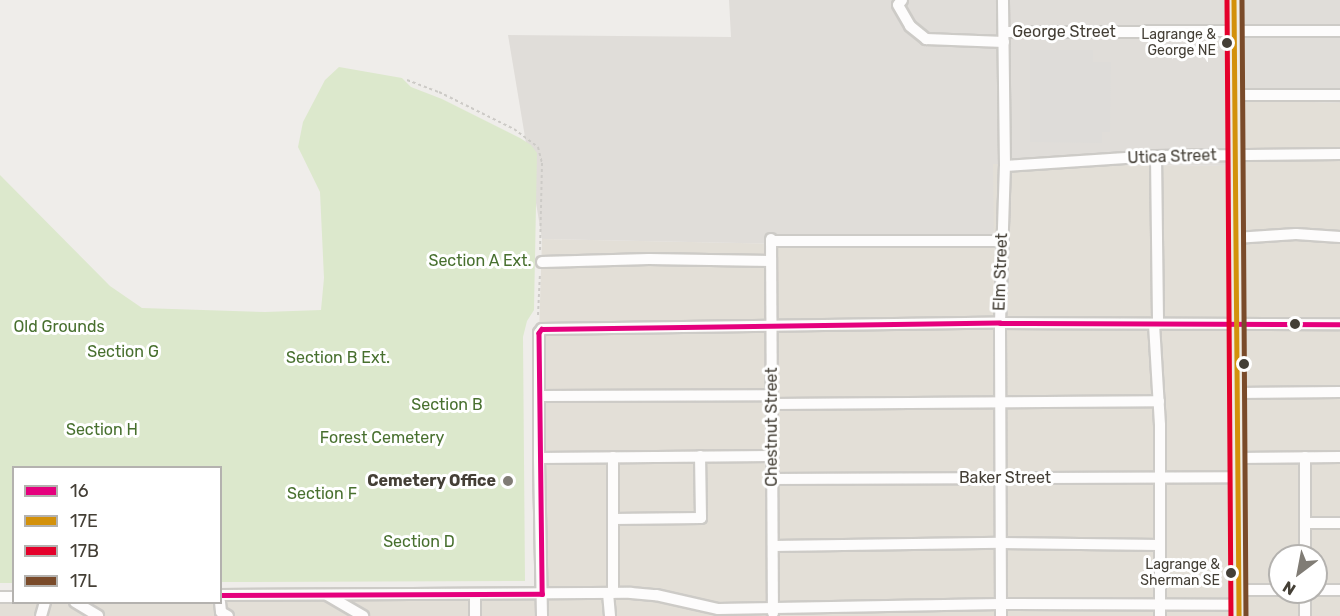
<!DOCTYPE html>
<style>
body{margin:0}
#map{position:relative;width:1340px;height:616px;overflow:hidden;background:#efedea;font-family:Rubik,sans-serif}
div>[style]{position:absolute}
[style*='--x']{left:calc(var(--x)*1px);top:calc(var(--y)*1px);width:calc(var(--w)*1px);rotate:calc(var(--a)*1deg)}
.residential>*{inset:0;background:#e3dfd7}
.industrial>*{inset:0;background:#e0ddd9}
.green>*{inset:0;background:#dce8cc}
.parking>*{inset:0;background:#dedcd9}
.path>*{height:2px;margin-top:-1px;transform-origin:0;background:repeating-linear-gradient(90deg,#cdcbc7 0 3px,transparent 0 6px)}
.roads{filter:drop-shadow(2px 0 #cdcbc7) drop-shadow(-2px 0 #cdcbc7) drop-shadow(0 2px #cdcbc7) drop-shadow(0 -2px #cdcbc7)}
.minor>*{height:10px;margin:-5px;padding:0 5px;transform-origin:5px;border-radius:5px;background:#fdfcfc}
.major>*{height:14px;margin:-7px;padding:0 7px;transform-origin:7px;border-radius:7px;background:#efece4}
.bus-1>*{height:4.5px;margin:-2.25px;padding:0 2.25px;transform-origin:2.25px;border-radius:2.25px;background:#e5007d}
.bus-2>*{height:4.5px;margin:-2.25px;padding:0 2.25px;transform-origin:2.25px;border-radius:2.25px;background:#d3910b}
.bus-3>*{height:4.5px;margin:-2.25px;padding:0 2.25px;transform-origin:2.25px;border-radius:2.25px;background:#e4002b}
.bus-4>*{height:4.5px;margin:-2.25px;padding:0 2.25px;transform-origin:2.25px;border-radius:2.25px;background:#7a4b2a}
.dots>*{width:16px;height:16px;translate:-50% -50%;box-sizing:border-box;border:3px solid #fff;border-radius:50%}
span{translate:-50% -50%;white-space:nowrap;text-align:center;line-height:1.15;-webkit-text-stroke:6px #fff;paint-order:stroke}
.bus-label{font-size:14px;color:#443f36}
.right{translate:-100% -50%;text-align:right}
.street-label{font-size:16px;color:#443f36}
.park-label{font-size:16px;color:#48702f}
.poi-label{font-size:16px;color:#443f36;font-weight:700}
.legend{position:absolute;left:12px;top:466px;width:210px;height:138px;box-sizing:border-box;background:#fff;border:2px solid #b4b2af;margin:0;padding:8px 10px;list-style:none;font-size:18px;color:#443f36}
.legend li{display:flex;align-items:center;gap:12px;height:30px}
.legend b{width:30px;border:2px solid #b4b2af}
.north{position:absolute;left:1268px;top:544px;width:60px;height:60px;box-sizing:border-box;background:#fff;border:2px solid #b4b2af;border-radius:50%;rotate:212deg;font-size:16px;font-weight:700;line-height:24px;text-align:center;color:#443f36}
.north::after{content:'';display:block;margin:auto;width:21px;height:27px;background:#807c75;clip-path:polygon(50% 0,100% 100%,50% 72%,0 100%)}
</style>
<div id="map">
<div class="residential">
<i style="clip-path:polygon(evenodd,1241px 99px,1340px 103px,1340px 616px,0 616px,0 598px,13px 598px,14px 602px,220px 602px,221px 596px,541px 594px,539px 333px,542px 239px,993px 248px,993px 164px,1240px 166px,1241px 99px,1280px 556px,1316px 556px,1316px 592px,1280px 592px,1280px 556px)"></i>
</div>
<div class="industrial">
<i style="clip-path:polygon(729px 0,1340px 0,1340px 103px,1241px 100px,1241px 166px,993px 164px,994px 248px,542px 239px,508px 35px,731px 37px)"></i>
</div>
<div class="green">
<i style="clip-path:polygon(339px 67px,402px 78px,411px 87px,442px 99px,520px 138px,531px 145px,537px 153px,534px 310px,527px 321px,523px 337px,525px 581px,221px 582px,220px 468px,14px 468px,13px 583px,0 583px,0 175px,110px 286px,142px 308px,265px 312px,321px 310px,324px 278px,320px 192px,298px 147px,303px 122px,325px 80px)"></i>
</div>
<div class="parking">
<i style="clip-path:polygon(1030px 50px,1093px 50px,1093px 62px,1111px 62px,1110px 132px,1102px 132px,1102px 143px,1030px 142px)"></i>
</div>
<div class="path">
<i style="--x:407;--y:80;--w:34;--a:21"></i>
<i style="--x:439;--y:92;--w:84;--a:26.3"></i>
<i style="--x:514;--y:129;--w:30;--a:37"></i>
<i style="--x:538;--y:147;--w:16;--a:76"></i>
<i style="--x:542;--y:163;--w:89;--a:91.3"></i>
<i style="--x:538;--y:315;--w:42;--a:-87.3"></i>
</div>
<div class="roads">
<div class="minor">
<i style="--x:902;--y:0;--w:6;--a:129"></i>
<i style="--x:898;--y:5;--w:24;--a:60"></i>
<i style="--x:910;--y:26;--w:21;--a:39"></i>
<i style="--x:926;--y:39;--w:78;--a:2.2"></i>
<i style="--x:1004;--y:32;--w:336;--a:-0.2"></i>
<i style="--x:1234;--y:95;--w:106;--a:0"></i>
<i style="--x:1156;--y:156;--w:168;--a:89.3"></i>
<i style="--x:1005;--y:166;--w:151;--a:-3.8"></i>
<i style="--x:1156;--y:156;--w:184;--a:-0.6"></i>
<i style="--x:1235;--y:238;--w:61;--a:-3.8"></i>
<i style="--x:1296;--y:234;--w:44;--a:3.9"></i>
<i style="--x:771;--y:239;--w:374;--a:89.7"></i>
<i style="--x:771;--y:241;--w:231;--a:0"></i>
<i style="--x:542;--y:262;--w:107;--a:-1.6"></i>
<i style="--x:649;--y:259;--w:122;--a:0.9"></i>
<i style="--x:1154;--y:324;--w:101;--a:86.6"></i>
<i style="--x:1160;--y:425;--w:191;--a:90"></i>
<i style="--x:1237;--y:393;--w:103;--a:-0.6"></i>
<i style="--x:540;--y:396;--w:232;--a:-0.2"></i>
<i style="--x:772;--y:404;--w:387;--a:-0.4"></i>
<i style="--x:613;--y:457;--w:136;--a:90"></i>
<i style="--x:1305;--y:457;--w:99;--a:90"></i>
<i style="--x:539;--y:458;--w:233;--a:-0.5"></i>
<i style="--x:1237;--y:458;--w:103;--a:-0.6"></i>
<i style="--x:772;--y:479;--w:465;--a:-0.2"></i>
<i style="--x:613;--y:519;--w:88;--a:-0.7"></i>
<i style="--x:701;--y:518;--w:62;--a:-90.9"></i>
<i style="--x:1305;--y:523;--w:35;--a:0"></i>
<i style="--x:773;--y:546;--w:228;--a:-0.8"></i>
<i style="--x:1001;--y:543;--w:158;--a:0.7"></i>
<i style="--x:1238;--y:590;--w:42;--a:0"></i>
<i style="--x:1316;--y:590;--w:24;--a:0"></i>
<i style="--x:1305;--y:592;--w:24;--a:90"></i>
<i style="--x:608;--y:593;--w:23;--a:85"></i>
<i style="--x:475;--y:594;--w:22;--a:90"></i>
<i style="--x:220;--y:595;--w:411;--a:-0.3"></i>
<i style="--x:631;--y:593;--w:25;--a:5"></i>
<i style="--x:656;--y:595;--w:64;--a:12.7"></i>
<i style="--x:718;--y:609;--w:283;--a:-1"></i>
<i style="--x:1001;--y:604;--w:238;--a:0.2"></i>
<i style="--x:327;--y:595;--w:42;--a:30.3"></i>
<i style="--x:0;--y:597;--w:14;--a:0"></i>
<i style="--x:75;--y:602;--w:27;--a:31"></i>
<i style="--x:220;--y:602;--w:10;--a:84"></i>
<i style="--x:221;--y:612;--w:8;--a:30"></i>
<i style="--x:41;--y:616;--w:15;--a:-74"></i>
<i style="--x:542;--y:616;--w:158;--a:-91.1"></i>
<i style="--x:539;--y:458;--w:125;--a:-90"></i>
<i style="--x:539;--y:333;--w:5;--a:-53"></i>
<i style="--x:542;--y:329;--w:458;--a:-0.8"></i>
<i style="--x:1000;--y:323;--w:340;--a:0.2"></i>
<i style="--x:1001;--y:616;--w:293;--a:-90.2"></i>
<i style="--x:1000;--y:323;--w:157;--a:-88.2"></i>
<i style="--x:1005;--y:166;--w:166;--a:-90.7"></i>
</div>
<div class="major">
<i style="--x:1234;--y:0;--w:616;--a:89.53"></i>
</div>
</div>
<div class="bus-1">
<i style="--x:542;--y:329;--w:458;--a:-0.8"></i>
<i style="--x:1000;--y:323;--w:340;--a:0.2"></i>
<i style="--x:542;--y:329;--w:5;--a:127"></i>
<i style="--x:539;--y:333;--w:261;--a:89.3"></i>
<i style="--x:220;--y:595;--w:322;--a:-0.2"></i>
</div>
<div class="bus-2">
<i style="--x:1234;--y:0;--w:616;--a:89.53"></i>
</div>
<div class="bus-3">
<i style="--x:1227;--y:0;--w:616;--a:89.63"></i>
</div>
<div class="bus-4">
<i style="--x:1242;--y:0;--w:616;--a:89.63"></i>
</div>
<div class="dots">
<i style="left:1227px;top:43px;background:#443f36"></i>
<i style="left:1295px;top:324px;background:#443f36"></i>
<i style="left:1244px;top:364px;background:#443f36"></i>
<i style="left:508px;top:481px;background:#807c75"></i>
<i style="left:1231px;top:573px;background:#443f36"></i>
</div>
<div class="bus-label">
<span class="right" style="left:1216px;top:43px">Lagrange &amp;<br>George NE</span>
<span class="right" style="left:1220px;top:573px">Lagrange &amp;<br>Sherman SE</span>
</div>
<div class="street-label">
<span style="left:1064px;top:32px">George Street</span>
<span style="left:1172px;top:157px;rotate:-2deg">Utica Street</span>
<span style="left:1001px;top:272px;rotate:-88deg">Elm Street</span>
<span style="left:772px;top:427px;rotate:-90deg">Chestnut Street</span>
<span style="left:1005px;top:478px">Baker Street</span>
</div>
<div class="park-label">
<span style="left:480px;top:261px">Section A Ext.</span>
<span style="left:59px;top:327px">Old Grounds</span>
<span style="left:123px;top:352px">Section G</span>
<span style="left:338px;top:358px">Section B Ext.</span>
<span style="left:447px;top:405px">Section B</span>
<span style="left:102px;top:430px">Section H</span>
<span style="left:382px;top:438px">Forest Cemetery</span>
<span style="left:322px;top:494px">Section F</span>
<span style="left:419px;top:542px">Section D</span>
</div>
<div class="poi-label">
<span class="right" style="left:496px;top:481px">Cemetery Office</span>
</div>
<ul class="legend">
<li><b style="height:8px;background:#e5007d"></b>16</li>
<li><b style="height:8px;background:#d3910b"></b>17E</li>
<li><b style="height:8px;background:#e4002b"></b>17B</li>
<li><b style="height:8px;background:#7a4b2a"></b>17L</li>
</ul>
<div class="north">N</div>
</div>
